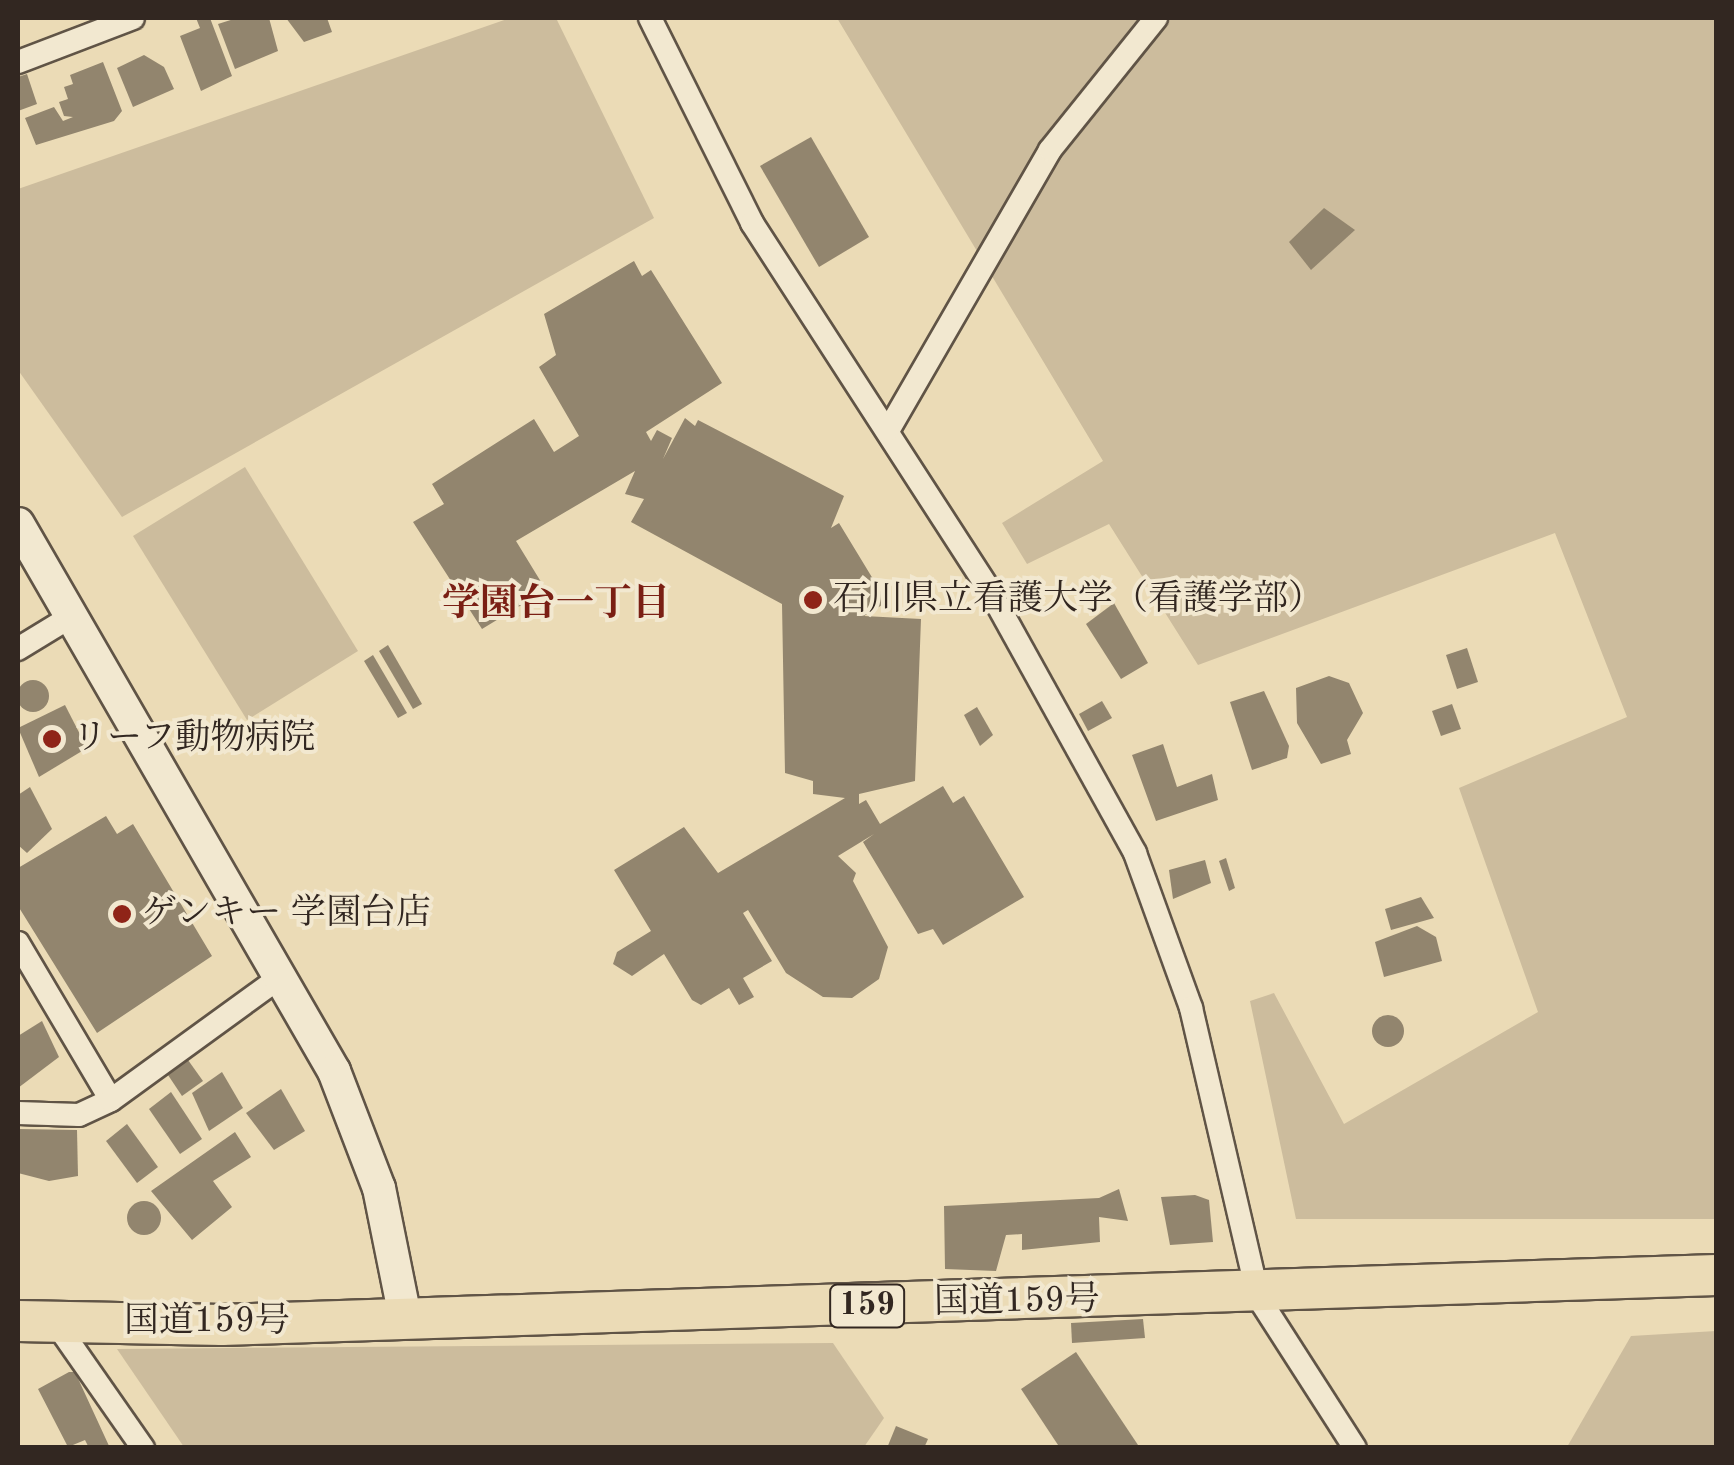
<!DOCTYPE html>
<meta charset="utf-8">
<style>
body{margin:0}
#map{position:relative;width:1734px;height:1465px;overflow:hidden;background:#ebdbb6;font-family:"Old Standard TT","Noto Serif JP",serif}
div>[style]{position:absolute}
[style*='--x']{left:calc(var(--x)*1px);top:calc(var(--y)*1px);width:calc(var(--w)*1px);rotate:calc(var(--a)*1deg)}
.green>*{inset:0;background:#ccbc9d}
.building>*{inset:0;background:#92856e}
.round{border-radius:50%}
.roads{filter:drop-shadow(2px 0 #605446) drop-shadow(-2px 0 #605446) drop-shadow(0 2px #605446) drop-shadow(0 -2px #605446)}
.street>*{height:22px;margin:-11px;padding:0 11px;transform-origin:11px;border-radius:11px;background:#f2e8d0}
.secondary>*{height:32px;margin:-16px;padding:0 16px;transform-origin:16px;border-radius:16px;background:#f2e8d0}
.highway>*{height:40px;margin:-20px;padding:0 20px;transform-origin:20px;border-radius:20px;background:#ebdbb6}
.dots>*{width:28px;height:28px;translate:-50% -50%;box-sizing:border-box;border:5px solid #f2e8d0;border-radius:50%}
span{translate:-50% -50%;white-space:nowrap;text-align:center;line-height:1.15;-webkit-text-stroke:8px #f2e8d0;paint-order:stroke}
.shield-label span{padding:2px 8px;background:#f2e8d0;border:2px solid;border-radius:8px;-webkit-text-stroke-width:0}
.shield-label{font-size:32px;color:#322721;font-weight:700}
.poi-label{font-size:35px;color:#322721}
.left{translate:0 -50%;text-align:left}
.street-label{font-size:35px;color:#322721}
.neighbourhood-label{font-size:38px;color:#7a1f14;font-weight:700}
.frame{position:absolute;inset:0;border:20px solid #322721;pointer-events:none}
</style>
<div id="map">
<div class="green">
<i style="clip-path:polygon(510px 18px,556px 18px,654px 218px,122px 517px,18px 370px,18px 189px)"></i>
<i style="clip-path:polygon(837px 18px,1716px 18px,1716px 1219px,1296px 1219px,1250px 1001px,1274px 993px,1344px 1124px,1538px 1012px,1459px 788px,1627px 717px,1555px 533px,1198px 665px,1109px 524px,1027px 564px,1002px 523px,1103px 461px)"></i>
<i style="clip-path:polygon(245px 467px,358px 651px,247px 720px,133px 536px)"></i>
<i style="clip-path:polygon(1716px 1331px,1716px 1447px,1567px 1447px,1631px 1336px)"></i>
<i style="clip-path:polygon(833px 1343px,884px 1418px,864px 1447px,184px 1447px,117px 1349px)"></i>
</div>
<div class="building">
<i style="clip-path:polygon(196px 18px,210px 18px,232px 76px,201px 91px,180px 36px,200px 28px)"></i>
<i style="clip-path:polygon(237px 18px,269px 18px,278px 51px,235px 69px,218px 24px)"></i>
<i style="clip-path:polygon(286px 18px,327px 18px,332px 32px,304px 42px)"></i>
<i style="clip-path:polygon(144px 55px,164px 67px,174px 89px,133px 107px,117px 68px)"></i>
<i style="clip-path:polygon(103px 62px,122px 111px,114px 121px,36px 145px,25px 118px,54px 107px,63px 121px,73px 117px,64px 116px,59px 102px,68px 99px,64px 87px,73px 84px,70px 75px)"></i>
<i style="clip-path:polygon(27px 74px,37px 104px,18px 111px,18px 77px)"></i>
<i style="clip-path:polygon(811px 137px,869px 237px,819px 267px,760px 166px)"></i>
<i style="clip-path:polygon(1324px 208px,1355px 230px,1311px 270px,1289px 242px)"></i>
<i style="clip-path:polygon(634px 261px,642px 276px,651px 270px,722px 383px,646px 432px,651px 441px,657px 430px,672px 438px,663px 459px,685px 418px,695px 426px,698px 420px,844px 496px,831px 528px,839px 523px,887px 602px,864px 616px,921px 619px,915px 781px,859px 794px,859px 804px,866px 800px,880px 824px,943px 786px,953px 803px,964px 796px,1024px 897px,943px 945px,933px 929px,918px 934px,863px 842px,874px 834px,838px 856px,856px 873px,853px 881px,888px 947px,879px 979px,852px 998px,823px 997px,786px 973px,748px 910px,743px 913px,772px 961px,743px 978px,754px 997px,739px 1005px,729px 988px,701px 1005px,692px 1000px,664px 954px,632px 976px,613px 964px,617px 952px,651px 931px,614px 870px,684px 827px,718px 873px,845px 798px,813px 794px,813px 781px,785px 773px,782px 604px,631px 522px,644px 499px,625px 494px,635px 471px,516px 541px,546px 590px,482px 629px,413px 522px,444px 504px,432px 484px,534px 419px,554px 452px,579px 436px,539px 367px,556px 355px,544px 314px)"></i>
<i style="clip-path:polygon(1114px 603px,1148px 663px,1121px 679px,1086px 624px)"></i>
<i style="clip-path:polygon(388px 645px,422px 704px,413px 709px,379px 651px)"></i>
<i style="clip-path:polygon(1467px 648px,1478px 682px,1457px 689px,1446px 655px)"></i>
<i style="clip-path:polygon(373px 655px,407px 713px,398px 718px,364px 661px)"></i>
<i style="clip-path:polygon(1329px 676px,1349px 683px,1363px 713px,1347px 740px,1351px 754px,1321px 764px,1297px 723px,1296px 688px)"></i>
<i class="round" style="left:17px;top:680px;width:32px;height:32px"></i>
<i style="clip-path:polygon(1264px 691px,1289px 746px,1287px 758px,1252px 770px,1230px 702px)"></i>
<i style="clip-path:polygon(1102px 701px,1112px 718px,1088px 731px,1079px 714px)"></i>
<i style="clip-path:polygon(1452px 704px,1461px 729px,1441px 736px,1432px 711px)"></i>
<i style="clip-path:polygon(65px 705px,87px 748px,39px 777px,18px 728px)"></i>
<i style="clip-path:polygon(977px 707px,993px 735px,980px 746px,964px 715px)"></i>
<i style="clip-path:polygon(1163px 744px,1177px 787px,1212px 774px,1218px 800px,1156px 821px,1132px 755px)"></i>
<i style="clip-path:polygon(30px 787px,52px 829px,27px 853px,18px 845px,18px 795px)"></i>
<i style="clip-path:polygon(106px 816px,117px 834px,133px 824px,212px 956px,97px 1033px,18px 906px,18px 868px)"></i>
<i style="clip-path:polygon(1226px 858px,1235px 888px,1229px 891px,1219px 861px)"></i>
<i style="clip-path:polygon(1205px 860px,1211px 883px,1173px 899px,1169px 870px)"></i>
<i style="clip-path:polygon(1421px 897px,1434px 918px,1391px 930px,1385px 909px)"></i>
<i style="clip-path:polygon(1417px 926px,1436px 937px,1442px 961px,1384px 977px,1375px 942px)"></i>
<i class="round" style="left:1372px;top:1015px;width:32px;height:32px"></i>
<i style="clip-path:polygon(42px 1021px,59px 1057px,18px 1088px,18px 1036px)"></i>
<i style="clip-path:polygon(188px 1060px,203px 1081px,182px 1096px,168px 1075px)"></i>
<i style="clip-path:polygon(222px 1072px,243px 1108px,209px 1131px,192px 1093px)"></i>
<i style="clip-path:polygon(281px 1089px,305px 1131px,274px 1150px,246px 1113px)"></i>
<i style="clip-path:polygon(171px 1092px,202px 1139px,180px 1154px,149px 1109px)"></i>
<i style="clip-path:polygon(127px 1124px,158px 1167px,137px 1183px,106px 1141px)"></i>
<i style="clip-path:polygon(18px 1129px,77px 1130px,78px 1176px,49px 1181px,18px 1173px)"></i>
<i style="clip-path:polygon(235px 1132px,251px 1157px,213px 1181px,232px 1207px,192px 1240px,151px 1191px)"></i>
<i style="clip-path:polygon(1119px 1189px,1128px 1221px,1099px 1217px,1100px 1242px,1022px 1250px,1022px 1234px,1006px 1235px,996px 1271px,945px 1269px,944px 1206px,1099px 1198px)"></i>
<i style="clip-path:polygon(1195px 1195px,1209px 1200px,1213px 1242px,1170px 1245px,1161px 1197px)"></i>
<i class="round" style="left:127px;top:1201px;width:34px;height:34px"></i>
<i style="clip-path:polygon(1143px 1319px,1145px 1338px,1072px 1343px,1071px 1323px)"></i>
<i style="clip-path:polygon(1076px 1352px,1140px 1448px,1060px 1448px,1021px 1389px)"></i>
<i style="clip-path:polygon(69px 1372px,75px 1372px,110px 1448px,89px 1448px,85px 1440px,68px 1447px,38px 1389px)"></i>
<i style="clip-path:polygon(896px 1426px,928px 1439px,924px 1448px,887px 1448px)"></i>
</div>
<div class="roads">
<div class="street">
<i style="--x:650;--y:18;--w:229;--a:63.5"></i>
<i style="--x:752;--y:223;--w:440;--a:57.1"></i>
<i style="--x:991;--y:593;--w:297;--a:61"></i>
<i style="--x:1135;--y:853;--w:165;--a:70.1"></i>
<i style="--x:1191;--y:1008;--w:297;--a:76.9"></i>
<i style="--x:1258;--y:1297;--w:179;--a:57.3"></i>
<i style="--x:18;--y:62;--w:123;--a:-20.9"></i>
<i style="--x:889;--y:429;--w:322;--a:-60"></i>
<i style="--x:1050;--y:150;--w:169;--a:-51.2"></i>
<i style="--x:18;--y:649;--w:63;--a:-31.4"></i>
<i style="--x:18;--y:943;--w:182;--a:59.4"></i>
<i style="--x:18;--y:1113;--w:61;--a:1.9"></i>
<i style="--x:79;--y:1115;--w:35;--a:-25"></i>
<i style="--x:111;--y:1100;--w:213;--a:-36"></i>
<i style="--x:55;--y:1322;--w:154;--a:55.1"></i>
</div>
<div class="secondary">
<i style="--x:18;--y:524;--w:632;--a:59.99"></i>
<i style="--x:334;--y:1071;--w:125;--a:69"></i>
<i style="--x:379;--y:1188;--w:132;--a:78.6"></i>
</div>
<div class="highway">
<i style="--x:18;--y:1321;--w:204;--a:1.1"></i>
<i style="--x:222;--y:1325;--w:1495;--a:-1.92"></i>
</div>
</div>
<div class="dots">
<i style="left:813px;top:600px;background:#8f2418"></i>
<i style="left:52px;top:739px;background:#8f2418"></i>
<i style="left:122px;top:914px;background:#8f2418"></i>
</div>
<div class="shield-label">
<span style="left:867px;top:1306px">159</span>
</div>
<div class="poi-label">
<span class="left" style="left:833px;top:600px">石川県立看護大学（看護学部）</span>
<span class="left" style="left:72px;top:739px">リーフ動物病院</span>
<span class="left" style="left:142px;top:914px">ゲンキー 学園台店</span>
</div>
<div class="street-label">
<span style="left:1017px;top:1302px;rotate:-1deg">国道159号</span>
<span style="left:207px;top:1322px">国道159号</span>
</div>
<div class="neighbourhood-label">
<span style="left:556px;top:606px">学園台一丁目</span>
</div>
<div class="frame"></div>
</div>
